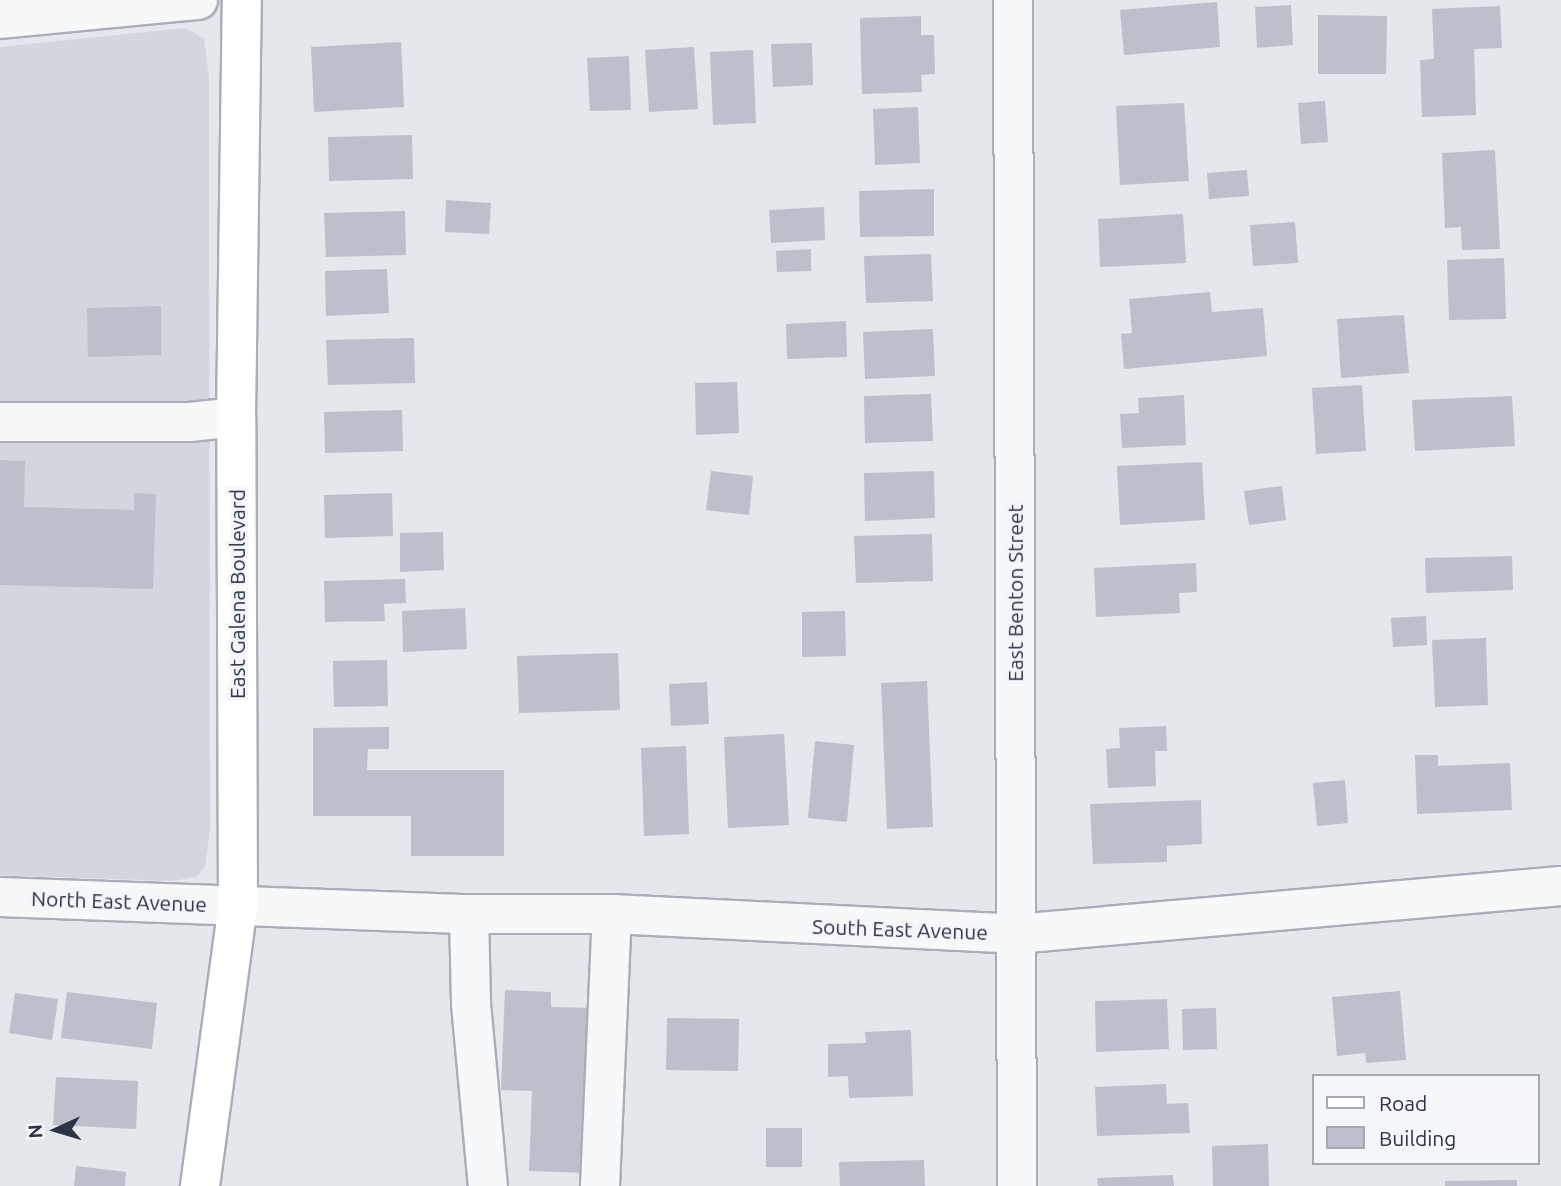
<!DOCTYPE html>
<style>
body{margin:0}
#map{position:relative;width:1561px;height:1186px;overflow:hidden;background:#e4e7ec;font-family:Ubuntu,sans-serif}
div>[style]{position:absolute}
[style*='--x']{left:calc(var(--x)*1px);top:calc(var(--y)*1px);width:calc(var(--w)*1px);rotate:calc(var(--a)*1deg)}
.built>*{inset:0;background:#d2d6de}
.building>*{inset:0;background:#bbc0ca}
.roads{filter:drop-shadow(2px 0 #a9aeb7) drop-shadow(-2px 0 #a9aeb7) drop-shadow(0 2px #a9aeb7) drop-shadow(0 -2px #a9aeb7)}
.minor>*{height:38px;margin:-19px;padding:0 19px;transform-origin:19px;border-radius:19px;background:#f7f8fa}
.major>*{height:38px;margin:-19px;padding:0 19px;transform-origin:19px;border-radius:19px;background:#fff}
span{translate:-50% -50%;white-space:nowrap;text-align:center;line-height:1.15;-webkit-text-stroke:7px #f4f6f9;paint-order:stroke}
.street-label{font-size:21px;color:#2b3445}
.legend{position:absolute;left:1312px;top:1074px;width:228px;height:91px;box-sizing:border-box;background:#f4f6f9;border:2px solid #a4a8b1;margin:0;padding:9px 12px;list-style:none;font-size:21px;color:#2b3445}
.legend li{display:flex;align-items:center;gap:14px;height:35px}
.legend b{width:35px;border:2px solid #a4a8b1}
.north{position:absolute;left:21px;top:1095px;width:70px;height:70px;-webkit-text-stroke:5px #f4f6f9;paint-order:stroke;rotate:266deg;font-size:19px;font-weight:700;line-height:28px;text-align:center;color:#2b3445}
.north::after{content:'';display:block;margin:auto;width:24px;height:32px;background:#2b3445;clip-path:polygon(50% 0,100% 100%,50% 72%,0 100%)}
</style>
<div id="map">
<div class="built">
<i style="clip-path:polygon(185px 28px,204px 38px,209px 78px,210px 829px,205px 867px,196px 877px,172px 881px,0 875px,0 47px)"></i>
</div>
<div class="building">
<i style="clip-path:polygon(1217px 2px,1220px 47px,1124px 55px,1120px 10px)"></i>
<i style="clip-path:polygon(1291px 5px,1293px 45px,1257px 48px,1255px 7px)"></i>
<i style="clip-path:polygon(1500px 6px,1502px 48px,1474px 49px,1476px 115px,1422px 117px,1420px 60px,1434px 59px,1432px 9px)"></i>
<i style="clip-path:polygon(1318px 15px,1387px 16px,1386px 74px,1318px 74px)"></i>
<i style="clip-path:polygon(921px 16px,921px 35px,934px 35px,935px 74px,921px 75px,922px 92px,862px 94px,860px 18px)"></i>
<i style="clip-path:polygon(401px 42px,404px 107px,314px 112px,311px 47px)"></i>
<i style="clip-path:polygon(812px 43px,813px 85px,773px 87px,771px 44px)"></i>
<i style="clip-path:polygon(694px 47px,698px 109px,649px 112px,645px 50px)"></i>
<i style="clip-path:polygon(753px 50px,756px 123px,713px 125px,710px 52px)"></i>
<i style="clip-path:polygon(629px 56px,631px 110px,590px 111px,587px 58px)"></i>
<i style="clip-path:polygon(1325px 101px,1328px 142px,1301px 144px,1298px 103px)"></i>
<i style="clip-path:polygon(1184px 103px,1189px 181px,1120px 185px,1116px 106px)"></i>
<i style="clip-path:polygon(918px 107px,920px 163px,875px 165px,873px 109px)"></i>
<i style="clip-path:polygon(412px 135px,413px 179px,329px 181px,328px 137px)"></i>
<i style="clip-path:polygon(1495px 150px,1500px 249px,1462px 250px,1461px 227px,1445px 228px,1442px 153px)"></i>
<i style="clip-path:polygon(1247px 170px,1249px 196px,1209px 199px,1207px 173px)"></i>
<i style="clip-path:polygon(934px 189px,934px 236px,860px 237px,859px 191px)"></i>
<i style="clip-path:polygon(446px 200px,491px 203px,489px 234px,445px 232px)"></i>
<i style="clip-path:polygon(824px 207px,825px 240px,771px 243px,769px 210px)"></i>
<i style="clip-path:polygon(405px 211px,406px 255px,326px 257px,324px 213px)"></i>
<i style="clip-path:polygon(1183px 214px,1186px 263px,1100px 267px,1098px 219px)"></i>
<i style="clip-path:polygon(1295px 222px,1298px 263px,1253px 266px,1250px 225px)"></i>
<i style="clip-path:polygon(811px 249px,811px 271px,777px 272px,776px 251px)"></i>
<i style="clip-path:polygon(931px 254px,933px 301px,866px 303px,864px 256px)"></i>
<i style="clip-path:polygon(1504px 258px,1506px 319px,1449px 320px,1447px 260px)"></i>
<i style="clip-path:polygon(387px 269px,389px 313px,326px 316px,325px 271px)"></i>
<i style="clip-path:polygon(1210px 292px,1212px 312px,1263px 308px,1267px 356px,1124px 369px,1121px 334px,1132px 333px,1129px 299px)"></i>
<i style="clip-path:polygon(161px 306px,161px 355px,88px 357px,87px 308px)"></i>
<i style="clip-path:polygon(1404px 315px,1409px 373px,1341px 378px,1337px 319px)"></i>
<i style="clip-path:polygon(846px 321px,847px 357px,787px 359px,786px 324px)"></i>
<i style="clip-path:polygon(933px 329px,935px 376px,865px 379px,863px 332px)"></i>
<i style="clip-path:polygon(414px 338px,415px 383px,328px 385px,326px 340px)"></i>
<i style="clip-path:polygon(737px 382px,739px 433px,696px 435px,695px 383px)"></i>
<i style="clip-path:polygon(1362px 385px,1366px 451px,1316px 454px,1312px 388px)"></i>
<i style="clip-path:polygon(931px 394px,933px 441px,865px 443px,864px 396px)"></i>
<i style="clip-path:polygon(1184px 395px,1186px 445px,1122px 448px,1120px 414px,1139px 413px,1138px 398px)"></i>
<i style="clip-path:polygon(1512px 396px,1515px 446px,1415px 451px,1412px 400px)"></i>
<i style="clip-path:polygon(402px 410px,403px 451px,325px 453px,324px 412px)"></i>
<i style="clip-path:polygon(0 460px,25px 461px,24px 507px,134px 510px,134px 493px,156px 494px,153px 589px,0 585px)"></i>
<i style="clip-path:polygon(1202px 462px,1205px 520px,1120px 525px,1117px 466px)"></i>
<i style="clip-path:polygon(711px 471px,753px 476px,749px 515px,706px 510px)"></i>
<i style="clip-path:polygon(934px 471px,935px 518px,865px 521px,864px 473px)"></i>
<i style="clip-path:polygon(1282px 486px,1286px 520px,1249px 525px,1244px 491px)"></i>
<i style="clip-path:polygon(392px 493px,393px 536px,325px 538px,324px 495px)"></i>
<i style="clip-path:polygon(443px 532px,444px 570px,400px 572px,400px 533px)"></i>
<i style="clip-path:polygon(932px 534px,933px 581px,856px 583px,854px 536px)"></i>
<i style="clip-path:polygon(1512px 556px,1513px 590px,1426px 593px,1425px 558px)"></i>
<i style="clip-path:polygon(1196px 563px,1197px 592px,1179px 593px,1180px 613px,1096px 617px,1094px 568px)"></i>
<i style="clip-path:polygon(405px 579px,406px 603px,384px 604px,385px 621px,325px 622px,324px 581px)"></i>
<i style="clip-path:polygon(465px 608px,467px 649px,403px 652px,402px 611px)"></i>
<i style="clip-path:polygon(845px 611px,846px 656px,802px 657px,802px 612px)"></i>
<i style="clip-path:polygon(1426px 616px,1427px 645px,1393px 647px,1391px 618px)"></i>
<i style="clip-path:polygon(1486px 638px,1488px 705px,1435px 707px,1432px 640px)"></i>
<i style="clip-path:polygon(618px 653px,620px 710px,519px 713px,517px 656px)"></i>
<i style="clip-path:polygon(387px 660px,388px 706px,334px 707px,333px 661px)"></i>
<i style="clip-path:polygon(927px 681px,933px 827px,887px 829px,881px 683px)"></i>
<i style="clip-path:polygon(707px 682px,709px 724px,671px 726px,669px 684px)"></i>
<i style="clip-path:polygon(1166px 726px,1167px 751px,1155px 751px,1156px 786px,1108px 788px,1106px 749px,1120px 748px,1119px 728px)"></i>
<i style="clip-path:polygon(389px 727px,389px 749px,368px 749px,367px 770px,504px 770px,504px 856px,411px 856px,411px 816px,313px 816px,313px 728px)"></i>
<i style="clip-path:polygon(784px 734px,789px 825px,728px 828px,724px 737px)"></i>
<i style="clip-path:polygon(815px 741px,854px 745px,847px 822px,808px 818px)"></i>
<i style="clip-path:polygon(686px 746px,689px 834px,644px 836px,641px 748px)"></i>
<i style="clip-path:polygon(1415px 755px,1438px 755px,1438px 766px,1510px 763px,1512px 810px,1417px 814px)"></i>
<i style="clip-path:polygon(1345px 780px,1348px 823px,1317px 826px,1313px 783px)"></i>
<i style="clip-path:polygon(1201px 800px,1202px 844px,1167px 846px,1167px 862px,1093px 864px,1090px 804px)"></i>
<i style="clip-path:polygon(505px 990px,551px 992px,551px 1007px,594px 1008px,589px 1173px,529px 1171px,532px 1091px,501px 1090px)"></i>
<i style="clip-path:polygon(1400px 991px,1406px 1060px,1366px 1063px,1365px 1053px,1337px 1056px,1332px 997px)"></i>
<i style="clip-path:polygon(67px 992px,157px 1003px,152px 1049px,61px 1038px)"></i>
<i style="clip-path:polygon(15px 993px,58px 999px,52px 1040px,9px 1033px)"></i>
<i style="clip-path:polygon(1167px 999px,1169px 1049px,1096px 1052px,1095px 1001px)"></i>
<i style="clip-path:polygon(1216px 1008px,1217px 1049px,1183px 1050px,1182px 1009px)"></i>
<i style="clip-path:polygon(667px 1018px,739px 1019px,738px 1071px,666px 1070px)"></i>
<i style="clip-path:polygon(911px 1030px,913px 1096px,849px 1098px,848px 1076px,828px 1077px,828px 1044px,866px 1043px,865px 1032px)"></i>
<i style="clip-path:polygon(56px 1077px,138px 1081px,136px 1129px,53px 1125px)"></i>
<i style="clip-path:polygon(1166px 1084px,1167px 1104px,1188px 1103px,1190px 1133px,1097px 1136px,1095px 1087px)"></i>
<i style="clip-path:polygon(766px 1128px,802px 1128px,802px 1167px,766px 1167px)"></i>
<i style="clip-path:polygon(1268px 1144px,1269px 1186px,1213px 1186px,1212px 1146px)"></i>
<i style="clip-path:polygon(924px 1160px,925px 1186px,840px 1186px,839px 1162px)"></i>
<i style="clip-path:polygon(76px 1166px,126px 1172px,125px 1186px,74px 1186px)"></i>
<i style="clip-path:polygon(1173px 1175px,1174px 1186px,1098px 1186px,1097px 1178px)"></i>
<i style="clip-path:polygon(1517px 1180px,1517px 1186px,1445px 1186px,1445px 1181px)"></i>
</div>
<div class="roads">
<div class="minor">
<i style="--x:1013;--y:0;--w:1186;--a:89.81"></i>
<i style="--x:0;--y:19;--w:199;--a:-5.5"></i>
<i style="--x:0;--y:422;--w:190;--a:0"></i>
<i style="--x:190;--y:422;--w:46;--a:-6.2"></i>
<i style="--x:0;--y:897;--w:469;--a:2.1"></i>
<i style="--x:469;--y:914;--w:143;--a:0"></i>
<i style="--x:612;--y:914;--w:404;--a:2.8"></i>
<i style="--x:1016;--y:934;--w:547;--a:-5.03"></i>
<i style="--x:469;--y:914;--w:90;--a:88.7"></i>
<i style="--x:471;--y:1004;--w:183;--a:84.7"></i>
<i style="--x:600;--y:1186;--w:272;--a:-87.5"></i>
</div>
<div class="major">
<i style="--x:200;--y:1186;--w:284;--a:-82.3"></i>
<i style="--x:238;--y:905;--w:488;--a:-90.2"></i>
<i style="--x:236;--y:417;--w:417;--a:-89.2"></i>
</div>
</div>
<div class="street-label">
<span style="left:1015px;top:593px;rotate:-90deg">East Benton Street</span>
<span style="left:237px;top:594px;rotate:-90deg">East Galena Boulevard</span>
<span style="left:119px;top:901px;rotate:2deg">North East Avenue</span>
<span style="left:900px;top:929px;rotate:2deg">South East Avenue</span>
</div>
<ul class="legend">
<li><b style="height:9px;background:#fff"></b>Road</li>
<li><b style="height:19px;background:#bbc0ca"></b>Building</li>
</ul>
<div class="north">N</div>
</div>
